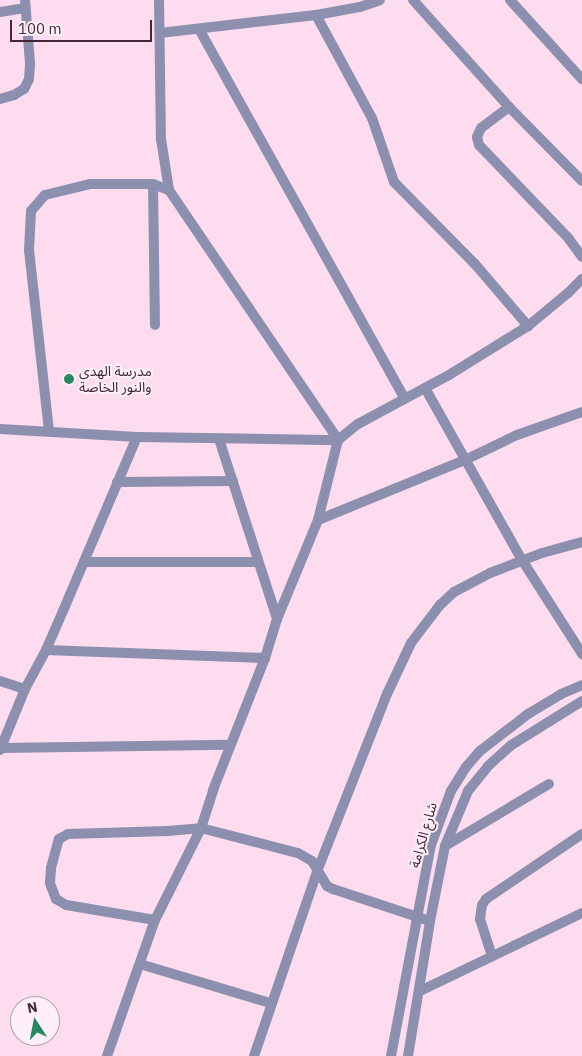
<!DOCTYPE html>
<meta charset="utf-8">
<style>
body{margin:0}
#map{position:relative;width:582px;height:1056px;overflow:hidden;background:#fcdcee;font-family:"IBM Plex Sans","Noto Sans Arabic",sans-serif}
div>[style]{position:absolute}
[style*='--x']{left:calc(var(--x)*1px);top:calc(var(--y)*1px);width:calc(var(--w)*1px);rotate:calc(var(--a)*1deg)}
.minor>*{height:10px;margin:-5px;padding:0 5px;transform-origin:5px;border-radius:5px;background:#8d8faf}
.tertiary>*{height:10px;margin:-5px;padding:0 5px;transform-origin:5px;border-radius:5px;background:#8d8faf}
.dots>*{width:14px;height:14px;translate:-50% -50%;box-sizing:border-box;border:2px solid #ffeff8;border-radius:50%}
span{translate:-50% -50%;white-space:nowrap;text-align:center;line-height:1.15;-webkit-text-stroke:4px #ffeff8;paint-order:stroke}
.poi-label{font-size:14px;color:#422537}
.left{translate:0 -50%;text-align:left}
.street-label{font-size:14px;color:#422537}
.north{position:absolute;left:10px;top:996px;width:50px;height:50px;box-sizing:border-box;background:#ffeff8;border:1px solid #b39eab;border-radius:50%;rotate:349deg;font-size:14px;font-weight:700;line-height:20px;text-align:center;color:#422537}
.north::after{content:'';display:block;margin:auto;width:18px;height:22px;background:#278962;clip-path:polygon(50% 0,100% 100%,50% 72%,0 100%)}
.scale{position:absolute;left:10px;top:20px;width:142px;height:22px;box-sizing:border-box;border:2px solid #422537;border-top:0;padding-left:6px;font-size:15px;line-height:18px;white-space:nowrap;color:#422537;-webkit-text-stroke:4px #ffeff8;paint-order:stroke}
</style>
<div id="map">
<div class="minor">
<i style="--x:159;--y:0;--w:139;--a:89.2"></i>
<i style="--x:161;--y:139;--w:52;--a:81.1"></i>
<i style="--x:413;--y:0;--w:144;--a:48.1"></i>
<i style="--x:509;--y:107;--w:104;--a:45.4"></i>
<i style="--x:510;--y:0;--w:107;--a:47.7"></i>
<i style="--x:0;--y:12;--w:26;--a:-9"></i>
<i style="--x:316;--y:15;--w:117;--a:61.5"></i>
<i style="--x:372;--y:118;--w:68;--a:71"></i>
<i style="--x:394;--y:182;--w:115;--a:45.4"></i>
<i style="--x:475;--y:264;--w:82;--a:49.5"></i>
<i style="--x:199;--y:29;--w:422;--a:60.9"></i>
<i style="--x:160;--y:33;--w:157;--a:-6.6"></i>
<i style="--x:316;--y:15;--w:45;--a:-10.3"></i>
<i style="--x:360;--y:7;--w:21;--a:-19"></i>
<i style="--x:0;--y:99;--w:15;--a:-16"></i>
<i style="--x:14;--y:95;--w:12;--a:-31"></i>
<i style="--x:24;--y:89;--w:11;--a:-63"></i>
<i style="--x:29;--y:79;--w:16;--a:-86"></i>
<i style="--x:30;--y:63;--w:63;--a:-94.5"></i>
<i style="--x:509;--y:107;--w:35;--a:143"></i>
<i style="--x:481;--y:128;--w:10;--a:114"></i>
<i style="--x:477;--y:137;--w:8;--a:76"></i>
<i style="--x:479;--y:145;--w:130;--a:46.2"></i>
<i style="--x:569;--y:239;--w:22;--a:54"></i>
<i style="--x:153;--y:184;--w:141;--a:89.2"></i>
<i style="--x:425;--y:388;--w:197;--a:60.6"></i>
<i style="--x:522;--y:560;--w:112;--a:57.4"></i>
<i style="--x:0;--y:429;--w:137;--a:3.3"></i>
<i style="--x:137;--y:437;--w:201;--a:0.9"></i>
<i style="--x:49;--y:431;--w:182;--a:-96.3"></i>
<i style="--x:29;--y:250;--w:39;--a:-87"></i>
<i style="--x:31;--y:211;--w:21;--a:-49"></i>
<i style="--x:45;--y:195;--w:46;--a:-13.7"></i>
<i style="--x:90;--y:184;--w:63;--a:0"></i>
<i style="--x:153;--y:184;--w:17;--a:21"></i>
<i style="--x:169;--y:190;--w:302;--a:55.9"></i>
<i style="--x:219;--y:439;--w:189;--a:72.1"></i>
<i style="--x:117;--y:482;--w:116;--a:-0.5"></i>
<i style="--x:318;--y:520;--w:159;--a:-22.2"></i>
<i style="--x:465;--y:460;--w:58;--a:-25.7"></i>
<i style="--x:517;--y:435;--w:69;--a:-19.5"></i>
<i style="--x:84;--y:562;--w:174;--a:0"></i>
<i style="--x:46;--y:650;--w:219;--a:2.1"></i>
<i style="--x:0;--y:681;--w:26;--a:18"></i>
<i style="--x:1;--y:748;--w:229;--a:-0.8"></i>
<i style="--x:0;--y:750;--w:66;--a:-67.7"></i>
<i style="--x:25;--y:689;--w:44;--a:-61.7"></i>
<i style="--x:46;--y:650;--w:43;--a:-66.4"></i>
<i style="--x:63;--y:611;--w:189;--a:-67"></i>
<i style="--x:445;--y:846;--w:121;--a:-30.8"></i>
<i style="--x:155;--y:920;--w:90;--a:-170.4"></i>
<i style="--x:66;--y:905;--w:12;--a:-149"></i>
<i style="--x:56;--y:899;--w:17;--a:-111"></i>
<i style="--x:50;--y:883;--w:15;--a:-86"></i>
<i style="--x:51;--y:868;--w:30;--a:-75"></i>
<i style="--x:59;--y:839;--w:10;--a:-29"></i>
<i style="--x:68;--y:834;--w:100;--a:-1.7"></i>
<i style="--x:168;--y:831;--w:33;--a:-5"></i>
<i style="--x:201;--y:828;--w:40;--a:-72"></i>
<i style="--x:213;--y:790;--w:142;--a:-68.5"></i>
<i style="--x:265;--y:658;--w:41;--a:-72.9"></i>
<i style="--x:277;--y:619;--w:107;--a:-67.5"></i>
<i style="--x:318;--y:520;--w:82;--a:-76"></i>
<i style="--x:338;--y:440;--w:26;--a:-39"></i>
<i style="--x:358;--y:424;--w:103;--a:-28.3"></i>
<i style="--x:449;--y:375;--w:93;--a:-31.8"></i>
<i style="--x:528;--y:326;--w:52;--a:-39.5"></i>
<i style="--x:568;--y:293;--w:20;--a:-45"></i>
<i style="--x:492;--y:956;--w:39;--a:-108"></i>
<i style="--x:480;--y:919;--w:14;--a:-82"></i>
<i style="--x:482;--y:905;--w:7;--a:-56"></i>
<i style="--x:486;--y:899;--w:116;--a:-34.1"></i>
<i style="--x:140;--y:964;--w:136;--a:16.7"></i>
<i style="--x:420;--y:991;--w:180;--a:-25.7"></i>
<i style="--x:254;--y:1056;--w:198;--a:-71.1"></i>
<i style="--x:318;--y:869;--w:188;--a:-68.5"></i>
<i style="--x:387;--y:694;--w:56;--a:-64.8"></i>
<i style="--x:411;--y:643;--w:48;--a:-52.7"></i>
<i style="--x:440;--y:605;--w:19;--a:-43"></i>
<i style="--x:454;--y:592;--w:41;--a:-27.8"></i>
<i style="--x:490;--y:573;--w:56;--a:-21"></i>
<i style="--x:542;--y:553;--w:41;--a:-15.4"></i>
</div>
<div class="tertiary">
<i style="--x:107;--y:1056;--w:144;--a:-70.6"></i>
<i style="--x:155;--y:920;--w:103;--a:-63.4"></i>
<i style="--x:201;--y:828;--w:100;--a:14.5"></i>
<i style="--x:298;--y:853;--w:16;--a:30"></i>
<i style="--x:312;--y:861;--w:29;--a:59"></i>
<i style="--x:327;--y:886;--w:7;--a:27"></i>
<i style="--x:333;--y:889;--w:102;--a:18.3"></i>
<i style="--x:391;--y:1056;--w:215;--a:-79.3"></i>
<i style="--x:431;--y:845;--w:58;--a:-69.7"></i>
<i style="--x:451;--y:791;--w:28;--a:-58"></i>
<i style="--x:466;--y:767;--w:21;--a:-49"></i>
<i style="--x:480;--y:751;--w:61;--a:-37.6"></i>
<i style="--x:528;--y:714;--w:39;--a:-31"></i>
<i style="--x:561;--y:694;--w:23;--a:-23"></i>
<i style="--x:408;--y:1056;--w:137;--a:-80.7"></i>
<i style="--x:430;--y:921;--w:76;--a:-78.7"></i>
<i style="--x:445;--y:846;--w:60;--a:-67.3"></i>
<i style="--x:468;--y:791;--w:32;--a:-51"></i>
<i style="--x:488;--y:766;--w:30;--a:-42"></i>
<i style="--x:510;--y:746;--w:85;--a:-32"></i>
</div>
<div class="dots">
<i style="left:69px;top:379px;background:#278962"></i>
</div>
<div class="poi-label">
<span class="left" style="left:79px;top:379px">مدرسة الهدى<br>والنور الخاصة</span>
</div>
<div class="street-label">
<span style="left:423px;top:835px;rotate:-74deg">شارع الكرامة</span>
</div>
<div class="north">N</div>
<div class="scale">100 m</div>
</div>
